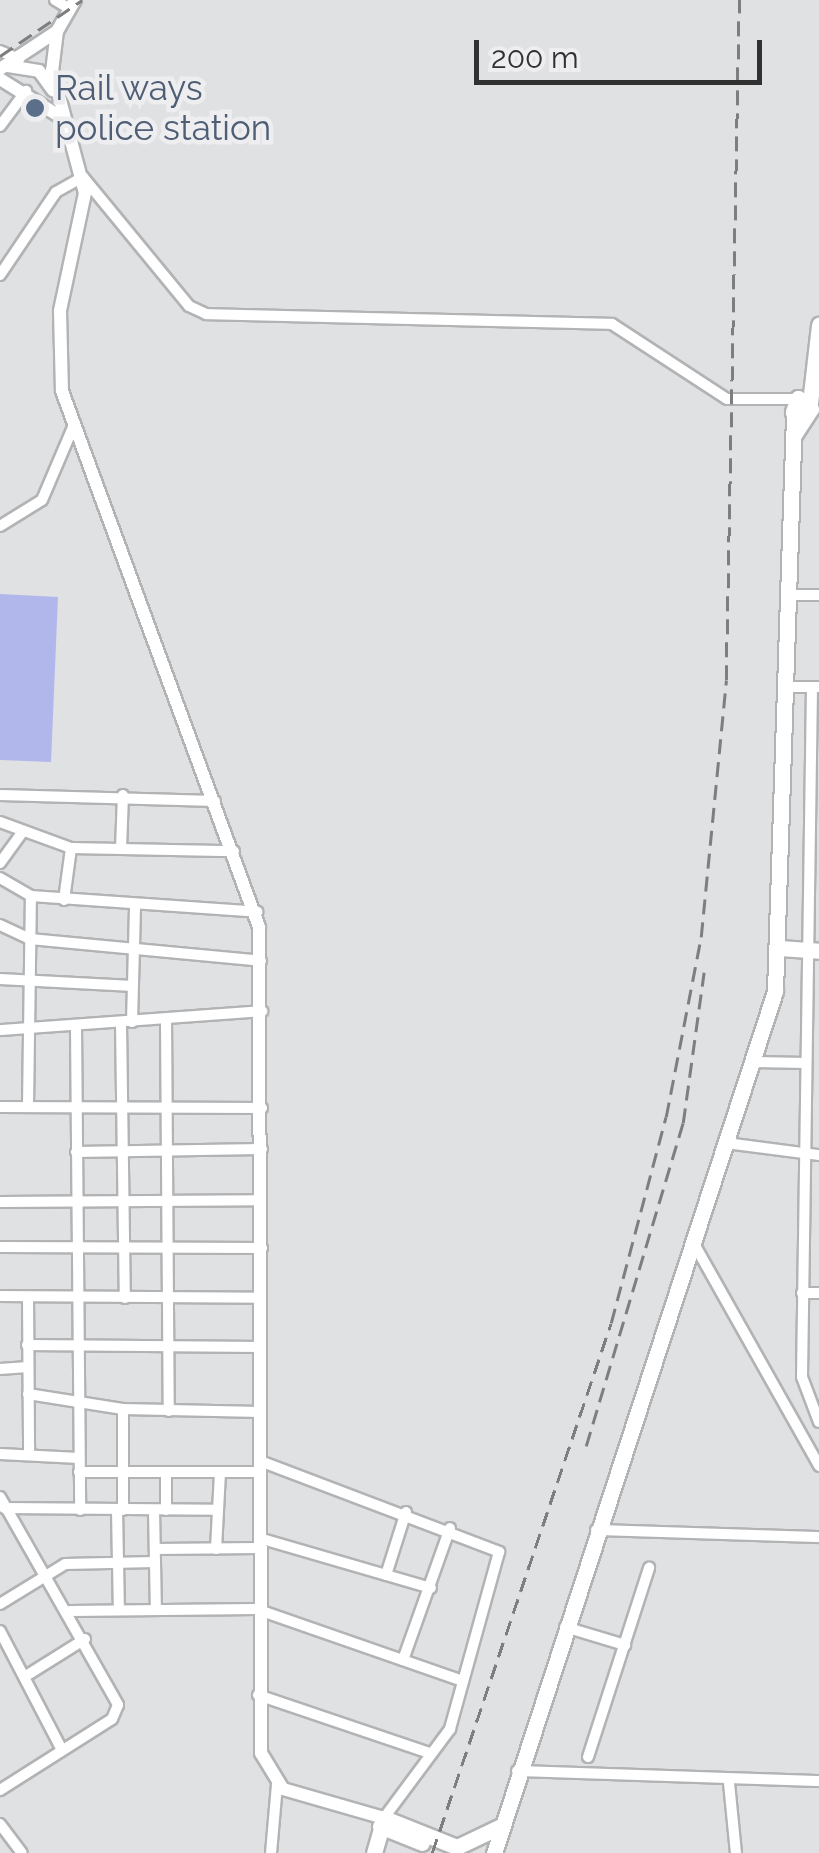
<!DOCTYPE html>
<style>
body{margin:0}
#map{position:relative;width:819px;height:1853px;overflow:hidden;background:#e0e1e3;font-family:Raleway,sans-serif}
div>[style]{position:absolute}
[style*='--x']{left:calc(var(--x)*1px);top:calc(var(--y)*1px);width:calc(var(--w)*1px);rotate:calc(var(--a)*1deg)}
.green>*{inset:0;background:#b2b7eb}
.roads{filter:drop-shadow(2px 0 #b2b3b5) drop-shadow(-2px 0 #b2b3b5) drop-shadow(0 2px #b2b3b5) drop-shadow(0 -2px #b2b3b5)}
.minor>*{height:10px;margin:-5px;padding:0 5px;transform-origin:5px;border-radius:5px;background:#fff}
.tertiary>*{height:12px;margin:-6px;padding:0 6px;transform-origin:6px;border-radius:6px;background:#fff}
.secondary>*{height:15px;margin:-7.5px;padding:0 7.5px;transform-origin:7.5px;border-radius:7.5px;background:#fff}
.rail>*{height:2.5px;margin-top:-1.25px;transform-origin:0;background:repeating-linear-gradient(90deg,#7e7e7f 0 15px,transparent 0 23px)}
.dots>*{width:28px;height:28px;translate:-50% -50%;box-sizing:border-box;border:5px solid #eeeef0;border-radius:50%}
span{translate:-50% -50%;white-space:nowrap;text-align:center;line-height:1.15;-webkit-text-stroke:9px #eeeef0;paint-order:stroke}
.service-label{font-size:35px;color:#4e5e75}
.left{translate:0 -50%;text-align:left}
.scale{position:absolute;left:474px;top:40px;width:288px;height:45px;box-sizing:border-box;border:5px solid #313132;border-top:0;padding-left:12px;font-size:30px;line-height:35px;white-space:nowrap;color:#313132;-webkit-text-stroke:8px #eeeef0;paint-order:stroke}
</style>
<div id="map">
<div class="green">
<i style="clip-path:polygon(0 594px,58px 597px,51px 762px,0 760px)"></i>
</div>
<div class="roads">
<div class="minor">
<i style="--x:55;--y:0;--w:17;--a:31"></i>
<i style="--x:0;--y:51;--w:21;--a:23"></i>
<i style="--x:0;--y:126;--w:44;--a:-53.4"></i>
<i style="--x:0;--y:275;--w:100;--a:-56"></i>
<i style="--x:56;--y:192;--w:31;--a:-29"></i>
<i style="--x:83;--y:177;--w:167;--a:50.6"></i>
<i style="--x:189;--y:306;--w:19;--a:25"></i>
<i style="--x:206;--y:314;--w:406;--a:1.4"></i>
<i style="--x:612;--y:324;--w:137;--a:33.1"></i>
<i style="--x:727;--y:399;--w:70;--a:0"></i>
<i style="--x:0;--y:526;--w:49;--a:-31.8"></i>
<i style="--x:42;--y:500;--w:82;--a:-66.9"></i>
<i style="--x:788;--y:595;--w:31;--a:0"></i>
<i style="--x:785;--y:687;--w:34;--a:0"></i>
<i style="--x:812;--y:687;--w:690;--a:90.83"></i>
<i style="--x:802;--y:1377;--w:48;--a:69.3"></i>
<i style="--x:0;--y:795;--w:215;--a:1.6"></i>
<i style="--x:0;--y:822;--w:76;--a:20.1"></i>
<i style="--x:71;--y:848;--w:163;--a:1.1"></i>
<i style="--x:121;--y:849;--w:54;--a:-87.9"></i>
<i style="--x:0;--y:863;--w:36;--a:-54"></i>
<i style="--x:0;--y:878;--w:36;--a:30"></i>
<i style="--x:31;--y:896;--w:227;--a:4"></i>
<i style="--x:64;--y:900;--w:52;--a:-82.3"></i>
<i style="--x:0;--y:925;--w:33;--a:25"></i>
<i style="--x:30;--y:939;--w:232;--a:5.4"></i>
<i style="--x:0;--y:979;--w:133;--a:3"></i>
<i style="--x:166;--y:1019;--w:392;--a:89.6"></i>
<i style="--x:132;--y:1022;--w:114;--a:-88.5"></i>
<i style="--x:121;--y:1023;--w:275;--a:89.2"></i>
<i style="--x:76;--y:1027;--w:483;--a:89.5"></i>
<i style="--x:0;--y:1030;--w:263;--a:-4.1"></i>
<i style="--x:754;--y:1062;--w:52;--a:1.1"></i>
<i style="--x:28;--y:1106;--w:210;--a:-89.2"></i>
<i style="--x:0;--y:1107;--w:262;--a:0.2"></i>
<i style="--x:726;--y:1143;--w:94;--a:7.4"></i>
<i style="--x:76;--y:1152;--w:186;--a:-0.9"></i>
<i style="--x:0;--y:1202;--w:261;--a:-0.4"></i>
<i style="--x:693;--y:1242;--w:257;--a:60.6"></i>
<i style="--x:0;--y:1247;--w:262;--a:0.2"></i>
<i style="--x:802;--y:1293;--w:17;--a:0"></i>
<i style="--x:0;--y:1296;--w:261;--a:0.4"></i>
<i style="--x:28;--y:1297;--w:158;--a:89.6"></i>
<i style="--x:27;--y:1345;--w:234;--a:0.5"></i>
<i style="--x:0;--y:1369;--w:28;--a:-4"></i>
<i style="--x:28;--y:1394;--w:96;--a:9"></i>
<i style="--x:123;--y:1409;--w:138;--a:1.2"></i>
<i style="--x:0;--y:1454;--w:79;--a:2.9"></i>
<i style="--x:260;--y:1461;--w:256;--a:20.8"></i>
<i style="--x:499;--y:1552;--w:184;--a:105.5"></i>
<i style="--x:450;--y:1729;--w:111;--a:126.6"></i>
<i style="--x:79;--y:1472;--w:181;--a:0"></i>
<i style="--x:0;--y:1497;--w:239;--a:60.4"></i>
<i style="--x:118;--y:1705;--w:15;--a:113"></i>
<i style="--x:112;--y:1719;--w:133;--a:147.6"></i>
<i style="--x:4;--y:1508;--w:213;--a:0.5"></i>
<i style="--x:117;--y:1510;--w:100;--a:88.9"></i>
<i style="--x:123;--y:1510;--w:101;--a:-90"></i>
<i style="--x:154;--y:1510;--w:100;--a:88.9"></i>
<i style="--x:166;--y:1510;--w:38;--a:-90"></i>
<i style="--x:596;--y:1530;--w:223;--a:1.8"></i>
<i style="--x:259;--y:1538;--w:179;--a:16.2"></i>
<i style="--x:156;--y:1549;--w:102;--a:-0.6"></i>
<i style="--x:216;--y:1549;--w:77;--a:-87"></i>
<i style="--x:386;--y:1575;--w:66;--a:-72.4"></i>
<i style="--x:0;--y:1604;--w:76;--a:-31.6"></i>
<i style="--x:65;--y:1564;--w:90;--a:-1.3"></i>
<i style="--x:70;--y:1611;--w:186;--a:-0.6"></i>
<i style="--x:256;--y:1609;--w:219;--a:19.2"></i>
<i style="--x:565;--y:1627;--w:63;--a:16.7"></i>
<i style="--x:0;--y:1631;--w:134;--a:62.5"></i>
<i style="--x:403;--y:1660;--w:140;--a:-70.4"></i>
<i style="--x:29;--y:1674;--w:66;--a:-32"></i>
<i style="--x:258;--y:1695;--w:181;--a:18.7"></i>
<i style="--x:588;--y:1757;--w:199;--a:-72.1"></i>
<i style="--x:517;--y:1771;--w:302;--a:1.9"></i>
<i style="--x:729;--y:1783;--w:70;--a:84.3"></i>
<i style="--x:0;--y:1824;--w:36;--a:53"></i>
<i style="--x:271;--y:1853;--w:68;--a:-85"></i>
</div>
<div class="tertiary">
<i style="--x:75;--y:0;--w:36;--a:120"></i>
<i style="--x:57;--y:31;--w:39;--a:97"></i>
<i style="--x:52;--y:70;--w:127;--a:75"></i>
<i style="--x:85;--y:193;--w:121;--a:102"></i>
<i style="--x:60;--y:311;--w:80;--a:88.6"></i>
<i style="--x:62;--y:391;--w:571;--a:69.82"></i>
<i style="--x:259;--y:927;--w:826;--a:89.86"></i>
<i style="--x:261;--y:1753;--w:42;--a:58.6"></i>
<i style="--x:283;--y:1789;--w:105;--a:16"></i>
<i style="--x:8;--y:66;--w:31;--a:9"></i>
<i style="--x:39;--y:71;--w:24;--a:54"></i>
<i style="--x:0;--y:69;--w:67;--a:-33.5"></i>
<i style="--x:0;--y:79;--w:70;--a:32.1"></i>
</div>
<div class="secondary">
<i style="--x:810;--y:403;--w:79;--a:-83.4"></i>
<i style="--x:794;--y:435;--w:31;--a:-57"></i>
<i style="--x:811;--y:409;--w:17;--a:-140"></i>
<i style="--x:798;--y:398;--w:15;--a:110"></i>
<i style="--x:793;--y:412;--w:13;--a:23"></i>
<i style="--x:780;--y:948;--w:39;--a:4"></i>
<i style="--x:380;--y:1826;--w:45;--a:22"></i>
<i style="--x:374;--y:1853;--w:36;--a:-74"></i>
<i style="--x:384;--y:1818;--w:79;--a:21.7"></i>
<i style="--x:457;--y:1847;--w:47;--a:-25.5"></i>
<i style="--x:494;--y:1853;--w:907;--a:-71.94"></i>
<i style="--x:775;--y:991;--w:577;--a:-88.11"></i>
</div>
</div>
<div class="rail">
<i style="--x:0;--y:56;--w:99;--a:-34.3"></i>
<i style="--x:586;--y:1446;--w:337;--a:-73.3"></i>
<i style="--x:683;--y:1123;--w:152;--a:-82.1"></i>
<i style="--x:432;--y:1853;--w:559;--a:-71.34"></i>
<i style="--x:611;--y:1323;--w:213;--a:-75.1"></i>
<i style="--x:666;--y:1117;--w:183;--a:-79"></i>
<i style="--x:701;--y:937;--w:258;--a:-84.4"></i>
<i style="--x:726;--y:680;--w:680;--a:-88.9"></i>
</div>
<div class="dots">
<i style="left:35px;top:108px;background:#5c6f8a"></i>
</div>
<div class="service-label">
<span class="left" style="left:55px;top:108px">Rail ways<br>police station</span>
</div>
<div class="scale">200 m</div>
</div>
